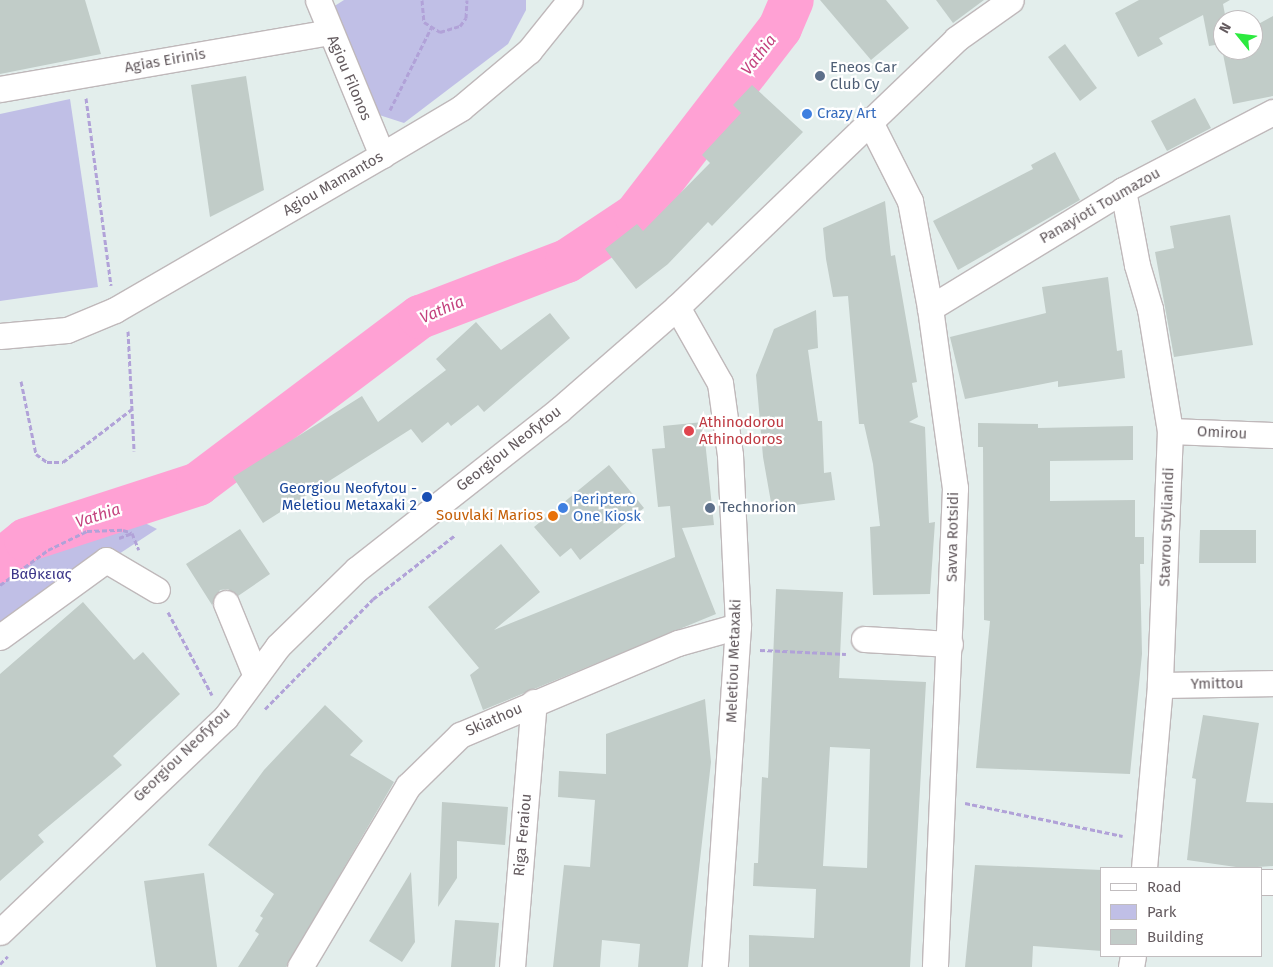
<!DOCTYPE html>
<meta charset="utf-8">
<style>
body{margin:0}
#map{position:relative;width:1273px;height:967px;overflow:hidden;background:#e3eeec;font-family:"Fira Sans",sans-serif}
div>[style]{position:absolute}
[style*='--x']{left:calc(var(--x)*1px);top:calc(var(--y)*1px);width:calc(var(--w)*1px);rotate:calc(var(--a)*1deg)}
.green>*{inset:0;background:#c0bfe6}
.river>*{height:44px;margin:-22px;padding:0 22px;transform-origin:22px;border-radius:22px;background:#ffa1d4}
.building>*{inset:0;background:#c1ccc8}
.path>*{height:3px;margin-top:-1.5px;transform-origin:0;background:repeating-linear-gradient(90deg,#b1a2d8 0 5px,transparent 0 7.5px)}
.roads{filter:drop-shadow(1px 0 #bfb8ba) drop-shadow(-1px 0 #bfb8ba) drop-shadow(0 1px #bfb8ba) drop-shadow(0 -1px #bfb8ba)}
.minor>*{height:25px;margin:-12.5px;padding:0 12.5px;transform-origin:12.5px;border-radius:12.5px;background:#fff}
.dots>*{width:14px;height:14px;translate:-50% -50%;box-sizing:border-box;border:2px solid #fff;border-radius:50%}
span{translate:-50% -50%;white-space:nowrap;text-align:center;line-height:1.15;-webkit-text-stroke:4.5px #fff;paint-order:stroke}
.street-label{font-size:15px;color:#645b5f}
.service-label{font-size:15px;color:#4e5e75}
.left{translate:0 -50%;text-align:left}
.shop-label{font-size:15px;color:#366cbe}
.health-label{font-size:15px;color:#be3a42}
.transit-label{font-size:15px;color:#164399}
.right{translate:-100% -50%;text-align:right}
.food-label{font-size:15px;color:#c56008}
.park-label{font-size:15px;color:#3b3588}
.water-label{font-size:16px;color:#c4437f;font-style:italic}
.legend{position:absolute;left:1100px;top:867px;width:162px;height:90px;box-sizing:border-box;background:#fff;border:1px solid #c1bdbf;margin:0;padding:6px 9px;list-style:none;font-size:15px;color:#645b5f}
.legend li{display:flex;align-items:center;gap:10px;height:25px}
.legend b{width:25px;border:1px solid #c1bdbf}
.north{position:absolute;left:1213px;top:10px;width:50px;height:50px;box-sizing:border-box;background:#fff;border:1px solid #c1bdbf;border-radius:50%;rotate:299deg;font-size:14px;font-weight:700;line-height:20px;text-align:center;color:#645b5f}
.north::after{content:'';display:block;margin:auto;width:18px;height:22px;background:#2cea3f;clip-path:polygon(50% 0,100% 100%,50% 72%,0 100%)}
</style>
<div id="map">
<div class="green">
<i style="clip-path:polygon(344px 0,526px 0,526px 10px,508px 44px,404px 123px,373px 113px,333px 7px)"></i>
<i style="clip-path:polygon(70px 99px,98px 287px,0 301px,0 114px)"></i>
<i style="clip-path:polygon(131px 516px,157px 529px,0 632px,0 573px,28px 552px)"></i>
</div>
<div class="river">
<i style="--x:0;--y:561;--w:33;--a:-39"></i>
<i style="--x:26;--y:540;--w:181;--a:-18"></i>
<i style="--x:198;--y:484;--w:278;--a:-37"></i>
<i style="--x:420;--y:317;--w:157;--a:-20.9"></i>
<i style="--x:567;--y:261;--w:83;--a:-33.7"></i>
<i style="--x:636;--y:215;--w:236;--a:-52.4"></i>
<i style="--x:780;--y:28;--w:30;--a:-67"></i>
</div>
<div class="building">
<i style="clip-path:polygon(0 0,85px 0,101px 54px,0 74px)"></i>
<i style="clip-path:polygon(820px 0,886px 0,909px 28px,871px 60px)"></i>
<i style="clip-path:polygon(936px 0,984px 0,953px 23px)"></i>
<i style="clip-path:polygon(1139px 0,1230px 0,1223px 4px,1226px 20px,1223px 20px,1223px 50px,1253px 50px,1253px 27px,1273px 16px,1273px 96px,1233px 104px,1221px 44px,1209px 46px,1203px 15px,1159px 38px,1163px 44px,1138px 57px,1115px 13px)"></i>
<i style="clip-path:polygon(1065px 44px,1097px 88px,1080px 101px,1048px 57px)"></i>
<i style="clip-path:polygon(246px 76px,264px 190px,210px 217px,191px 85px)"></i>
<i style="clip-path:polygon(752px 85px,803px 132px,712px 226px,708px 222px,668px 264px,636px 289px,605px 249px,637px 224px,643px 231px,710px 163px,702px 155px,741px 113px,733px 105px)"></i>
<i style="clip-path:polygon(1195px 98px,1211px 128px,1167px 151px,1151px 121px)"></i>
<i style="clip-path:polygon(1055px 152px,1080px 200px,958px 270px,933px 221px,1033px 169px,1031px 165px)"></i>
<i style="clip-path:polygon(885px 201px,891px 256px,895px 255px,917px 382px,912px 383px,918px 417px,909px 422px,925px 427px,929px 523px,935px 522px,930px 594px,873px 595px,870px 527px,880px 526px,873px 464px,864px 424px,859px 424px,848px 296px,833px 297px,826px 259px,823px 228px)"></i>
<i style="clip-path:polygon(1230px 215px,1253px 345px,1174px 357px,1155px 252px,1174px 248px,1170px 226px)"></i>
<i style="clip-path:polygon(1108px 277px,1117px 351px,1122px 350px,1125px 378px,1058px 387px,1058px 381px,965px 399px,950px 337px,1046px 313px,1042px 287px)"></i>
<i style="clip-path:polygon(816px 310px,818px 348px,808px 350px,818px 421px,822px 421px,824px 473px,831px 472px,835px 500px,772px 508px,763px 457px,756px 375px,774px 329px)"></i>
<i style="clip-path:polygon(550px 313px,570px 338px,484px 412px,478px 405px,451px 426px,448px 422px,422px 443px,411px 429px,263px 523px,233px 477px,362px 396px,378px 422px,446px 370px,436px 359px,476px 322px,501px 350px)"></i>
<i style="clip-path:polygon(703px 422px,714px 525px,682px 528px,716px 614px,483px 710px,470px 675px,479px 668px,428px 607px,501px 544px,540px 592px,494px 630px,675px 557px,670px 506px,658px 507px,652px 449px,665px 448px,663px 426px)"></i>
<i style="clip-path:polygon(978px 423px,1038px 424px,1038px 428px,1133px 426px,1133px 460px,1050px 461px,1050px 501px,1135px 500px,1135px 537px,1144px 537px,1144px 564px,1140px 564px,1142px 654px,1130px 774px,976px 768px,990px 621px,984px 620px,983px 447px,978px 447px)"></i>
<i style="clip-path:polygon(609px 465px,644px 508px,580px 560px,571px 548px,560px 557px,534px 527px)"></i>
<i style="clip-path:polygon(240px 529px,270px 574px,238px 596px,228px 589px,220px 590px,212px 605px,186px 564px)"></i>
<i style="clip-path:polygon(1200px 530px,1256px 530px,1256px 563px,1199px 563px)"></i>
<i style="clip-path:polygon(evenodd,776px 589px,843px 592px,839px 678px,926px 682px,910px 967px,749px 967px,749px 935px,814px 938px,816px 889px,753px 886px,754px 863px,758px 863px,762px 777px,768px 778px,776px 589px,830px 747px,870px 749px,867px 868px,823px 866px,830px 747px)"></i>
<i style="clip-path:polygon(83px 602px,134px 660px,143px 652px,180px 694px,113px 756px,122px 765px,38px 835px,44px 842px,0 881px,0 674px)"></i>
<i style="clip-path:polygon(705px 699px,711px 762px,688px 967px,638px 967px,640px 944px,602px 940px,600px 967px,553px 967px,564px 865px,590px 867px,595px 800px,558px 797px,559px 771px,606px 774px,606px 734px)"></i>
<i style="clip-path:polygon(325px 705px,363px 741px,350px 755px,394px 782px,286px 967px,238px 967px,259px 934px,255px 931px,263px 918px,260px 916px,274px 894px,208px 845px,264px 770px)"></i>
<i style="clip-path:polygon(1203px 715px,1259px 723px,1246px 802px,1273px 803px,1273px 866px,1243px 868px,1187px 860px,1196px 779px,1192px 778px)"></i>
<i style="clip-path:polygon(442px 802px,508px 807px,505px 845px,457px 841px,457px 878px,438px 907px)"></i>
<i style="clip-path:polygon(975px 865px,1102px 870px,1102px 951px,1033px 946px,1032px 967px,965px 967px)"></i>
<i style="clip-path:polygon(411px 872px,415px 942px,402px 962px,369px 941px)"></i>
<i style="clip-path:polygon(204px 873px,217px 967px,156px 967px,144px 881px)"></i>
<i style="clip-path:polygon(455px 920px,499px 923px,495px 967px,451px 967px)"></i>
</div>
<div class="path">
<i style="--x:422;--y:0;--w:22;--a:85"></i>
<i style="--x:424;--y:22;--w:19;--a:32"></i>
<i style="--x:440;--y:32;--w:21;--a:-17"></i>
<i style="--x:460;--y:26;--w:10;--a:-53"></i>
<i style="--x:466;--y:18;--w:18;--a:-87"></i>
<i style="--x:86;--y:98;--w:189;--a:82.4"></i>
<i style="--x:390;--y:110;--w:92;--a:-63.4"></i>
<i style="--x:128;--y:331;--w:120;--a:87.1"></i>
<i style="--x:21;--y:381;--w:75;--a:78.4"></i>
<i style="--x:36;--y:454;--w:14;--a:36"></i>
<i style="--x:47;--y:462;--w:16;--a:0"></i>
<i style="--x:63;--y:462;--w:87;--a:-37.5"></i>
<i style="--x:119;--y:538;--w:14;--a:-21"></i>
<i style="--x:0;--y:585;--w:59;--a:-36.1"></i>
<i style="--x:48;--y:550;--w:43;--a:-26"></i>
<i style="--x:87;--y:531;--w:36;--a:-2"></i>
<i style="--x:123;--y:530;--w:9;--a:18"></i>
<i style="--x:132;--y:533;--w:18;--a:68"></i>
<i style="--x:168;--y:612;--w:94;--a:62.1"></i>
<i style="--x:760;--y:650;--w:86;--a:2.7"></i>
<i style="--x:265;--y:709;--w:154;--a:-45.5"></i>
<i style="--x:373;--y:599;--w:103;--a:-37.9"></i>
<i style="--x:965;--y:803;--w:161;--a:11.8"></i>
<i style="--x:0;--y:964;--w:11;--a:-45"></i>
</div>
<div class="roads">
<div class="minor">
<i style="--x:318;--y:0;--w:168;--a:67.6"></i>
<i style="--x:0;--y:89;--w:334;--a:-9.8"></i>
<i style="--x:869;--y:120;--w:91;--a:63.2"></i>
<i style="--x:910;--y:201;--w:109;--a:79.4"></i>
<i style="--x:930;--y:308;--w:182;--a:82.1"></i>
<i style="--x:955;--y:488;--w:479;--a:92.4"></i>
<i style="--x:1123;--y:190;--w:76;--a:79.4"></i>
<i style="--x:1137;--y:265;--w:46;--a:73.5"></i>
<i style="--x:1150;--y:309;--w:124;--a:80.7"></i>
<i style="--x:1170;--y:431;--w:254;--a:92.3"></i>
<i style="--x:1160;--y:685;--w:184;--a:95"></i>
<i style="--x:677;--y:307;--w:87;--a:60.5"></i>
<i style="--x:720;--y:383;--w:73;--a:82.1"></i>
<i style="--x:730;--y:455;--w:171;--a:87.3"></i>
<i style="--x:738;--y:626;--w:342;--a:93.9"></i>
<i style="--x:930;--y:308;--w:226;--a:-31.4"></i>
<i style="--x:1123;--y:190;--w:169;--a:-27.5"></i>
<i style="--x:0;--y:336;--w:67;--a:-5.1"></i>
<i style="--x:67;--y:330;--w:52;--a:-22.6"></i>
<i style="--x:115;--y:310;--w:309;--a:-30.1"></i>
<i style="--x:382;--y:155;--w:92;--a:-30.7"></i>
<i style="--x:461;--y:108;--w:89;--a:-40"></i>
<i style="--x:529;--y:51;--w:65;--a:-51.2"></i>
<i style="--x:1170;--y:431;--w:103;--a:2.2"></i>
<i style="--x:226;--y:603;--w:77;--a:67.8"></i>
<i style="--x:0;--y:637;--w:131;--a:-36"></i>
<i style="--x:106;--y:560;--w:59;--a:30.5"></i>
<i style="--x:864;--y:639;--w:86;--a:3.3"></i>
<i style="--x:1160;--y:685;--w:113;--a:-1"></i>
<i style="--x:1262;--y:882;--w:11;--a:0"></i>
<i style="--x:0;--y:932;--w:311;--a:-43.6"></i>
<i style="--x:225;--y:718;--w:89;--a:-53.6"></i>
<i style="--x:278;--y:646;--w:110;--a:-44.3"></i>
<i style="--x:357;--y:569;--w:257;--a:-38.2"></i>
<i style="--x:559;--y:410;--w:157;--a:-41.1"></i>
<i style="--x:677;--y:307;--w:387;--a:-43.8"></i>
<i style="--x:956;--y:39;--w:67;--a:-35.3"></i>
<i style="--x:300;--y:967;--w:211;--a:-59.2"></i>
<i style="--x:408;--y:786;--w:73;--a:-44.4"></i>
<i style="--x:460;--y:735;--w:237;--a:-22.9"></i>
<i style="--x:678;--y:643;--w:62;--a:-15.8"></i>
<i style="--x:512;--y:967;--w:266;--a:-85.3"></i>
<i style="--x:1131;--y:967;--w:11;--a:-80"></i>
</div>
</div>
<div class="dots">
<i style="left:820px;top:76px;background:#5c6f8a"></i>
<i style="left:807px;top:114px;background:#3f7fe0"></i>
<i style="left:689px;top:431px;background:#e0444e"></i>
<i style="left:427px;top:497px;background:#1a4fb4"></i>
<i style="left:563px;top:508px;background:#3f7fe0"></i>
<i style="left:710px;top:508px;background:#5c6f8a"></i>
<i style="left:553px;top:516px;background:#e8710a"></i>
</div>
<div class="street-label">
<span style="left:165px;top:61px;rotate:-10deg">Agias Eirinis</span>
<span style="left:349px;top:78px;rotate:67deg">Agiou Filonos</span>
<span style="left:333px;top:184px;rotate:-30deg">Agiou Mamantos</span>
<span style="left:1100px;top:206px;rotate:-30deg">Panayioti Toumazou</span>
<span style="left:1222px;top:433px;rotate:3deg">Omirou</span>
<span style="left:509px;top:449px;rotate:-38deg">Georgiou Neofytou</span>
<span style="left:1167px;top:527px;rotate:-88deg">Stavrou Stylianidi</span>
<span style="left:953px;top:537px;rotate:-89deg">Savva Rotsidi</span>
<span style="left:734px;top:661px;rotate:-88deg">Meletiou Metaxaki</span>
<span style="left:1217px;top:684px;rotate:-1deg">Ymittou</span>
<span style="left:494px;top:720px;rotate:-24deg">Skiathou</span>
<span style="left:182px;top:755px;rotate:-44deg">Georgiou Neofytou</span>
<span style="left:523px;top:835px;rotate:-85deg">Riga Feraiou</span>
</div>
<div class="service-label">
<span class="left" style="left:830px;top:76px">Eneos Car<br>Club Cy</span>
<span class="left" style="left:720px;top:508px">Technorion</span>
</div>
<div class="shop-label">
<span class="left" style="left:817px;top:114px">Crazy Art</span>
<span class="left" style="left:573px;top:508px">Periptero<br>One Kiosk</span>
</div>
<div class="health-label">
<span class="left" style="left:699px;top:431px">Athinodorou<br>Athinodoros</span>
</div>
<div class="transit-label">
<span class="right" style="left:417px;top:497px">Georgiou Neofytou -<br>Meletiou Metaxaki 2</span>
</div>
<div class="food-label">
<span class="right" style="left:543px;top:516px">Souvlaki Marios</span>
</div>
<div class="park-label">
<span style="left:41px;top:575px">Βαθκειας</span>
</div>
<div class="water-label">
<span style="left:759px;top:55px;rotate:-52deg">Vathia</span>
<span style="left:442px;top:310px;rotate:-23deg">Vathia</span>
<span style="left:98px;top:516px;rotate:-18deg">Vathia</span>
</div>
<ul class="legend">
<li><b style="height:6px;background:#fff"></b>Road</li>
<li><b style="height:14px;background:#c0bfe6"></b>Park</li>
<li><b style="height:14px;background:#c1ccc8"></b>Building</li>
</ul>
<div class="north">N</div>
</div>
